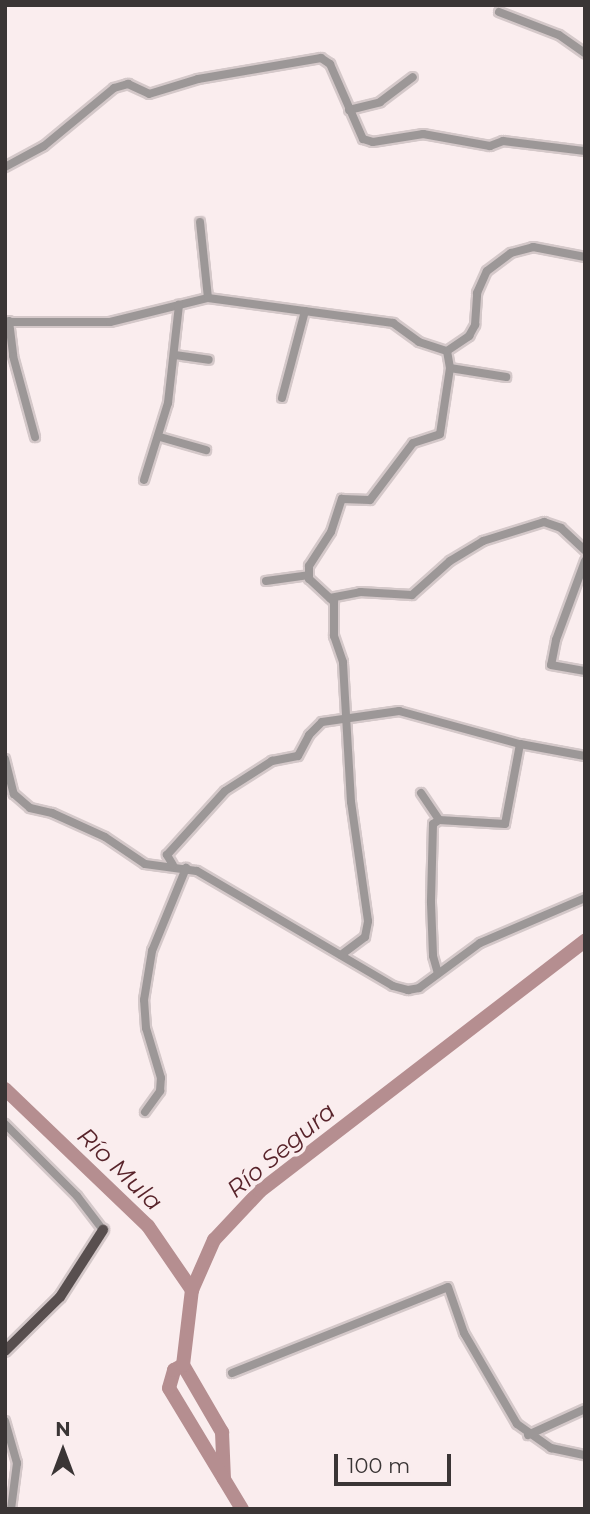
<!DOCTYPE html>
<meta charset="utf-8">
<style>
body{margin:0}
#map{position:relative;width:590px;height:1514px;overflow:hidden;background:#faedee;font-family:Montserrat,sans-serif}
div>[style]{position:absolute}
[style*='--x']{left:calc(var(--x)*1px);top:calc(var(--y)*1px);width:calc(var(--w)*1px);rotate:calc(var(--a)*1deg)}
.river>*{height:14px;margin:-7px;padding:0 7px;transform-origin:7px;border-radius:7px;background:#b58e90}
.roads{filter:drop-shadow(2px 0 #d4c8c9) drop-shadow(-2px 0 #d4c8c9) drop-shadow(0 2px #d4c8c9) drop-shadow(0 -2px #d4c8c9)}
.minor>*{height:8px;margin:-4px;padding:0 4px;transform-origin:4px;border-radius:4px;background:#9c9797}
.major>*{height:10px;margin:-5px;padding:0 5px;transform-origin:5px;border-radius:5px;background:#584f4f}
span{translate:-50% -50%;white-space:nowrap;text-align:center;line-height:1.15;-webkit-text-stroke:7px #faedee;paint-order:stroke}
.water-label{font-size:24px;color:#58232a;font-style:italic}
.frame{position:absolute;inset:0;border:7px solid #3a3535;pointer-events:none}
.north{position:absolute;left:28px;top:1416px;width:70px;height:70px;-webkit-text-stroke:5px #faedee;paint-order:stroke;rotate:0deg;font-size:19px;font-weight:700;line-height:28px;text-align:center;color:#3a3535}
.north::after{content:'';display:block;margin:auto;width:24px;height:32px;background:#3a3535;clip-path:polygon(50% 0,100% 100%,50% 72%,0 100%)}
.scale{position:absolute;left:334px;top:1454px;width:117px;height:32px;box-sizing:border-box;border:4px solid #3a3535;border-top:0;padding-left:9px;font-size:21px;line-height:24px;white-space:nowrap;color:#3a3535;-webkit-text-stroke:5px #faedee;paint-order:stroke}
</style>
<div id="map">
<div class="river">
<i style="--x:5;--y:1089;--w:198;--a:43.8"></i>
<i style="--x:148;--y:1226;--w:78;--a:55.5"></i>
<i style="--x:183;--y:1365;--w:78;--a:59.8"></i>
<i style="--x:222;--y:1432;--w:47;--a:87.6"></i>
<i style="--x:242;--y:1509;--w:141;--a:-121.1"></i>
<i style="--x:169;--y:1388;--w:19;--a:-74"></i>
<i style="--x:174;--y:1370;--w:10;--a:-29"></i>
<i style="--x:183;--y:1365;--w:76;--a:-83.2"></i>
<i style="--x:192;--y:1290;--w:55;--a:-66.3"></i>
<i style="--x:214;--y:1240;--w:67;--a:-46.8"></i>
<i style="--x:260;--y:1191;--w:410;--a:-37.6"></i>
</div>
<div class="roads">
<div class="minor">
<i style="--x:499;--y:12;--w:64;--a:21"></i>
<i style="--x:559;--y:35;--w:32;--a:35"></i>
<i style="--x:349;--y:110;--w:32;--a:-14"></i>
<i style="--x:380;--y:102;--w:41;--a:-37.1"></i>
<i style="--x:5;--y:167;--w:44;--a:-28.3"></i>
<i style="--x:44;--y:146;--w:91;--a:-39.6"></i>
<i style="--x:114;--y:88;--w:15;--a:-16"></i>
<i style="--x:128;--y:84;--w:23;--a:25"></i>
<i style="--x:149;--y:94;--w:51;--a:-17"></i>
<i style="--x:198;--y:79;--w:125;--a:-9.7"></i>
<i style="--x:321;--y:58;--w:11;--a:34"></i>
<i style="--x:330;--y:64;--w:82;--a:66.3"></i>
<i style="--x:363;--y:139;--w:10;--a:17"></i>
<i style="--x:373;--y:142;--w:51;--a:-9.1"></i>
<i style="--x:423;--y:134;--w:68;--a:10.2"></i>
<i style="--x:490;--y:146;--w:14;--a:-21"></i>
<i style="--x:503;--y:141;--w:83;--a:7"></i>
<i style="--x:200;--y:222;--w:76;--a:84"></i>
<i style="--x:9;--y:321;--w:35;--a:83"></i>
<i style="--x:13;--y:356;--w:84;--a:74.8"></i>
<i style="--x:5;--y:322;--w:105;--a:0"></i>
<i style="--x:110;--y:322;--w:101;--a:-13.8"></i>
<i style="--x:208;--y:298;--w:187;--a:7.7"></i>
<i style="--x:393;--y:323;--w:32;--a:36"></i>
<i style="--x:419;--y:342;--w:29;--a:18"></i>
<i style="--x:447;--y:351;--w:27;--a:-34"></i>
<i style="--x:469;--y:336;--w:13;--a:-61"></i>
<i style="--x:475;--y:325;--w:32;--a:-86"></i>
<i style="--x:477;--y:293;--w:24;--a:-66"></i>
<i style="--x:487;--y:271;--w:30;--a:-37"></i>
<i style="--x:511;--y:253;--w:23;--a:-15"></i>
<i style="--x:533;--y:247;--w:53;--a:10.9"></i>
<i style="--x:175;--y:355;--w:34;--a:8"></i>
<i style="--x:450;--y:368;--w:57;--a:9.1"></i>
<i style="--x:282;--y:398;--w:90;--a:-75.2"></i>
<i style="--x:160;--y:437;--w:48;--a:15.8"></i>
<i style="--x:144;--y:480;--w:81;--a:-72.7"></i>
<i style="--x:168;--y:403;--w:99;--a:-83.6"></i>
<i style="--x:585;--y:561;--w:84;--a:110.2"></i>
<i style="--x:556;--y:640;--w:25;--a:101"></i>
<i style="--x:551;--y:665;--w:35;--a:10"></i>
<i style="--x:266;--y:581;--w:43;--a:-7.9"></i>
<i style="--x:330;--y:598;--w:31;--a:-11"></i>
<i style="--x:360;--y:592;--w:52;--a:3.3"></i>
<i style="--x:412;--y:595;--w:51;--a:-41.8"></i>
<i style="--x:450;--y:561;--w:39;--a:-31"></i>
<i style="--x:483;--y:541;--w:64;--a:-17.3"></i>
<i style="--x:544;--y:522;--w:18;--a:19"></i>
<i style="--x:561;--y:528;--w:33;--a:43"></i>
<i style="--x:520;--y:744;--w:66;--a:10.5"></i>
<i style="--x:5;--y:759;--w:36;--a:76"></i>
<i style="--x:14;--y:794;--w:21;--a:41"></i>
<i style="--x:30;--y:808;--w:23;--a:13"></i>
<i style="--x:52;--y:813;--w:58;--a:24.4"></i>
<i style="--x:105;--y:837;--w:48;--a:34"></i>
<i style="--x:145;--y:864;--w:52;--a:7.7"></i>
<i style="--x:197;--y:871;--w:227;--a:30.4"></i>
<i style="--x:393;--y:986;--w:16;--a:15"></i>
<i style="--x:408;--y:990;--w:11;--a:-10"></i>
<i style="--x:419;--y:988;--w:76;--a:-36.4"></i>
<i style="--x:480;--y:943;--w:114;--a:-23.2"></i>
<i style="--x:421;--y:793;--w:32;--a:56"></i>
<i style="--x:173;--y:865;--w:12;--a:-121"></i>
<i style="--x:167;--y:855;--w:86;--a:-47.8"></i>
<i style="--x:225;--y:791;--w:56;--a:-32.6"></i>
<i style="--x:272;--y:761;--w:26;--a:-11"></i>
<i style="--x:298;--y:756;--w:24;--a:-62"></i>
<i style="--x:309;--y:735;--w:18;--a:-45"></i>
<i style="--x:322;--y:722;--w:78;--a:-8.1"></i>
<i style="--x:399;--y:711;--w:125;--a:15.3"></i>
<i style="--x:520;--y:744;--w:81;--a:100.6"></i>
<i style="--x:505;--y:824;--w:66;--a:-176.5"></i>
<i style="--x:439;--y:820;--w:7;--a:146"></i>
<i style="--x:433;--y:824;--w:79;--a:91.5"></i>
<i style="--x:431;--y:903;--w:53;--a:87.8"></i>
<i style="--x:433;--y:956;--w:18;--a:74"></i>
<i style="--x:341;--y:955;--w:30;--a:-37"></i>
<i style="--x:365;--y:937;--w:16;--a:-79"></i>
<i style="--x:368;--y:921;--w:120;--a:-98.1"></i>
<i style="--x:351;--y:802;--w:140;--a:-93.3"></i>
<i style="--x:343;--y:662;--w:28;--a:-109"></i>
<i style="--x:334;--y:636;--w:34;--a:-90"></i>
<i style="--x:334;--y:602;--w:34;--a:-137"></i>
<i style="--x:309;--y:579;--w:13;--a:-90"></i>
<i style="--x:309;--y:566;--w:40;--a:-57.1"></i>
<i style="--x:331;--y:532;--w:35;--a:-72"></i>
<i style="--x:342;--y:499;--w:28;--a:2"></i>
<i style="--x:370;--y:500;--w:71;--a:-53"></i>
<i style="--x:413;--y:443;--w:28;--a:-18"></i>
<i style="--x:440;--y:434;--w:67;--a:-81.4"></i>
<i style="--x:450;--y:368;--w:17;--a:-100"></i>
<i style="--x:145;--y:1112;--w:26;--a:-54"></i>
<i style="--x:160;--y:1091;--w:13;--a:-86"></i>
<i style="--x:161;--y:1078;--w:52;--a:-106.7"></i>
<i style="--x:146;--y:1028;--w:28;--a:-94"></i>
<i style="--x:144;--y:1000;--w:50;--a:-80.7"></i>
<i style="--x:152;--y:951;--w:90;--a:-67.7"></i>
<i style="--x:5;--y:1124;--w:102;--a:45"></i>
<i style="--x:77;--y:1196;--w:43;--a:52.6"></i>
<i style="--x:232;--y:1373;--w:232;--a:-21.7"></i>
<i style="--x:448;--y:1287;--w:49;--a:70.8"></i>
<i style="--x:464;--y:1333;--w:105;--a:59.8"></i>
<i style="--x:517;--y:1424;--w:42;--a:35.2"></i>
<i style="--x:551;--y:1448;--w:35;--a:12"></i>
<i style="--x:5;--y:1421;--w:44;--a:74.1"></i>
<i style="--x:17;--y:1463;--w:46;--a:97.4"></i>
<i style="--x:528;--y:1435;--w:63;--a:-24.5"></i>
</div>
<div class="major">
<i style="--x:5;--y:1351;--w:77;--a:-44.5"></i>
<i style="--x:60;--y:1297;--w:80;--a:-57.3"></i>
</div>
</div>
<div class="water-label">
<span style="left:281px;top:1150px;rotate:-40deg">Río Segura</span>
<span style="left:120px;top:1169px;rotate:44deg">Río Mula</span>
</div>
<div class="frame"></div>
<div class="north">N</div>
<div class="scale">100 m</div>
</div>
